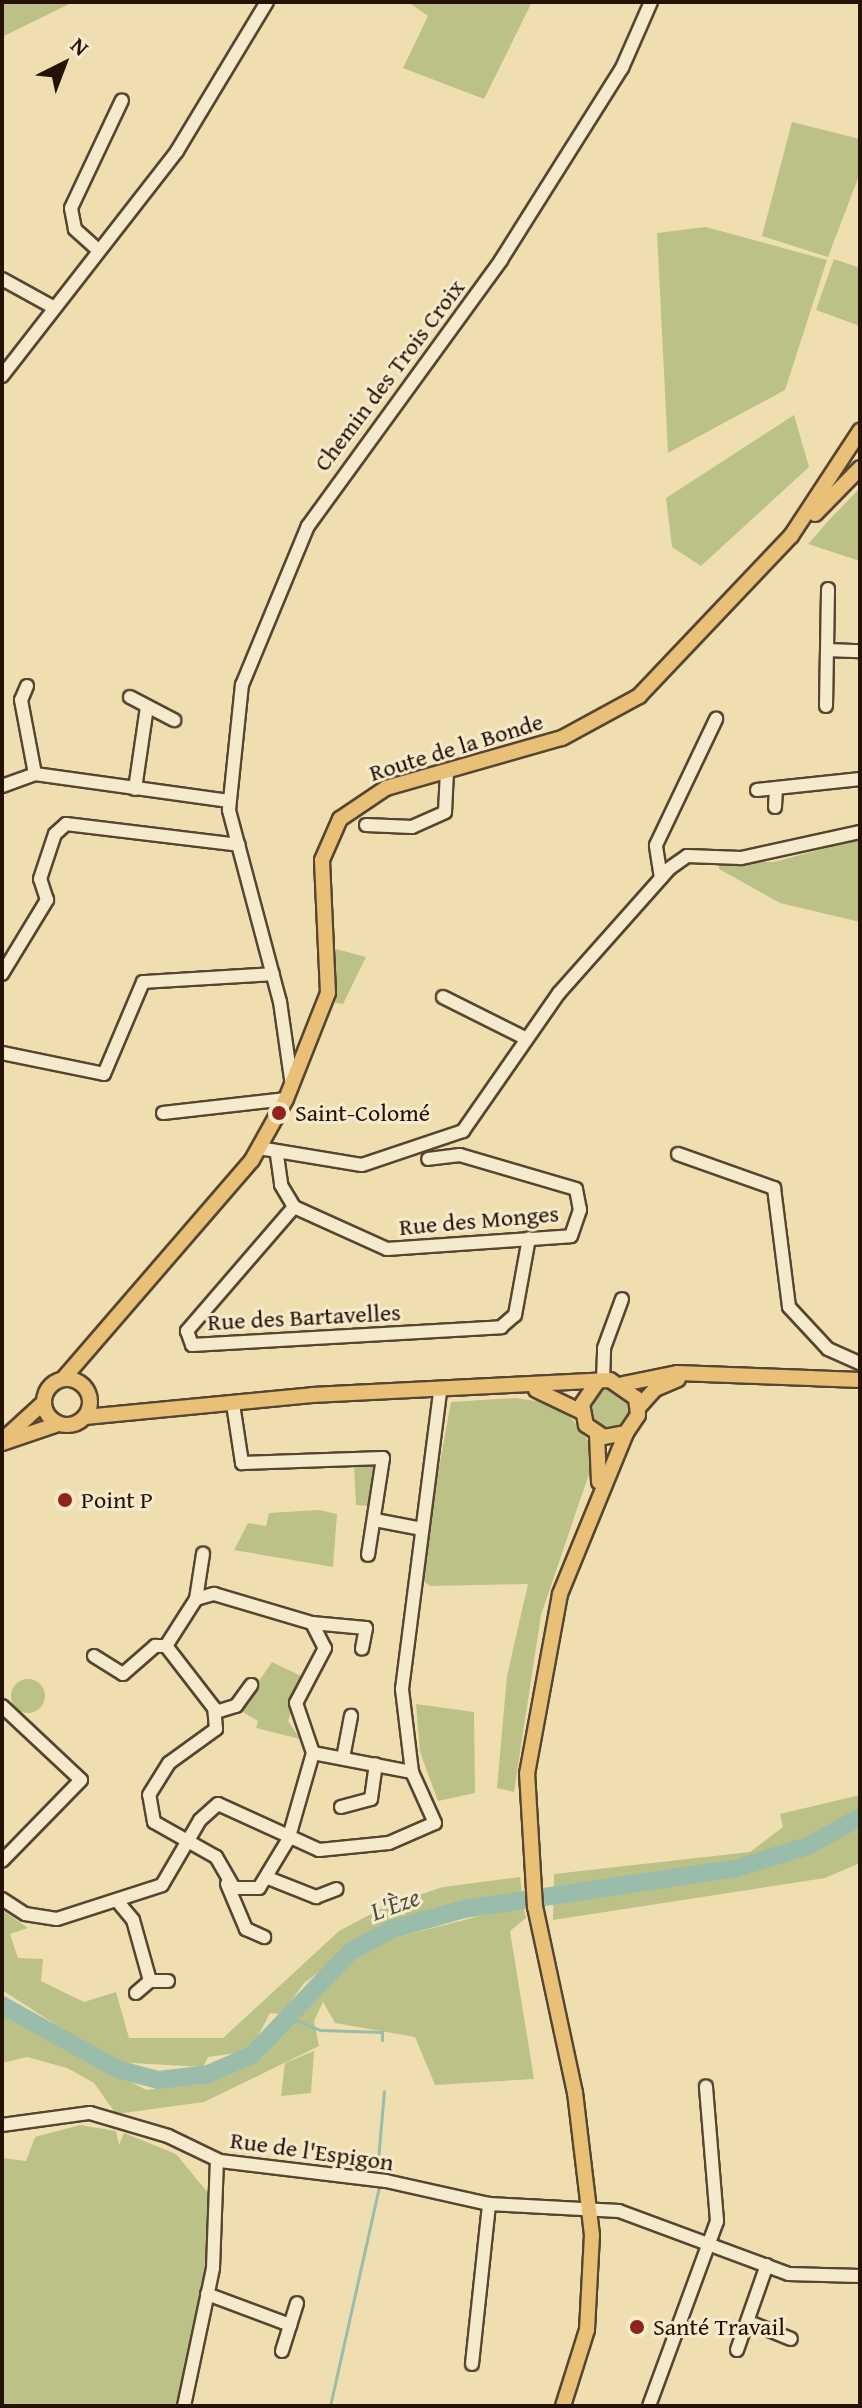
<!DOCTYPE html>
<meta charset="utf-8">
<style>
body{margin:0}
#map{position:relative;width:862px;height:2408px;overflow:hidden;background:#efdfb0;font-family:"Gentium Book Plus",serif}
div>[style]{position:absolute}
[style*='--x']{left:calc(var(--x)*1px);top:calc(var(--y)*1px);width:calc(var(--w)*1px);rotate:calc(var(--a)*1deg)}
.green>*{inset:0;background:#bcc188}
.round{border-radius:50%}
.stream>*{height:3px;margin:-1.5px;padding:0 1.5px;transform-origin:1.5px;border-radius:1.5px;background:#9abdab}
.river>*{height:18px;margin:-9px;padding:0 9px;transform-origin:9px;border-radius:9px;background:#9abdab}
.roads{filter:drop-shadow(2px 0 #574531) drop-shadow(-2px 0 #574531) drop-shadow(0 2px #574531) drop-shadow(0 -2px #574531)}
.minor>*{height:12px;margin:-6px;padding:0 6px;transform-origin:6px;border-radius:6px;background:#f5eacc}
.major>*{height:14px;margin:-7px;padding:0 7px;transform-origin:7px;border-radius:7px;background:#e8c078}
.major>.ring{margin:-7px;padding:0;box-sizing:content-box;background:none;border:14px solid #e8c078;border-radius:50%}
.dots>*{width:22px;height:22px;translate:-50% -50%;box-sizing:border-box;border:4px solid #f5eacc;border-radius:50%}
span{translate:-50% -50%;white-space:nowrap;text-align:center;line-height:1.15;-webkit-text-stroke:6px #f5eacc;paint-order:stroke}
.street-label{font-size:24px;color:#241207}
.poi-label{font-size:24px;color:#241207}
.left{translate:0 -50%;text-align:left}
.water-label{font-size:26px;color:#4d4e40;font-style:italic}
.frame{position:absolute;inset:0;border:4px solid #241207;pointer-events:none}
.north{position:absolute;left:24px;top:24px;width:80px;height:80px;-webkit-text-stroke:6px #f5eacc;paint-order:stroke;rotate:42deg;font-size:22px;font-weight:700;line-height:32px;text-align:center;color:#241207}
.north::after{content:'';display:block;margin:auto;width:28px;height:36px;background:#241207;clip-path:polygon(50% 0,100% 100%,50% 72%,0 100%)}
</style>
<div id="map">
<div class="green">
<i style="clip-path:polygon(2px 2px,73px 2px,2px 37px)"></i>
<i style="clip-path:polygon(408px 2px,532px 2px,484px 99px,403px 68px,428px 16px)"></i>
<i style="clip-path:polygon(792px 122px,860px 139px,860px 173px,828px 257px,762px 236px)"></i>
<i style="clip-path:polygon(706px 227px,827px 260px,785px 390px,668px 453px,657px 233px)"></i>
<i style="clip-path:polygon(834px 259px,860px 268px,860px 326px,816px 310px)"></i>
<i style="clip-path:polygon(794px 415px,809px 467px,701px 566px,672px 547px,666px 498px)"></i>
<i style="clip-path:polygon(860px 488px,860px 561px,808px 544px,830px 519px)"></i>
<i style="clip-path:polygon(860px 839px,860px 922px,780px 903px,719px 869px,719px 862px,774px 862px)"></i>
<i style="clip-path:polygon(336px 949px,366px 957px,343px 1004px,332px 1002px)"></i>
<i class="round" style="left:590px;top:1389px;width:40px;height:40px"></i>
<i style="clip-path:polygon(516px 1398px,562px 1405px,589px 1442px,592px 1465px,541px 1615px,514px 1792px,497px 1788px,507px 1676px,528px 1584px,430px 1586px,419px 1578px,451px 1402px)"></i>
<i style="clip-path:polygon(373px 1463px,379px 1469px,373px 1506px,356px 1505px,354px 1465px)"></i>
<i style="clip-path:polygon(319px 1510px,337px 1514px,333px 1567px,234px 1550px,248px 1523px,266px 1526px,269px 1513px)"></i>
<i style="clip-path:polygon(272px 1662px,303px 1677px,288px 1721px,300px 1739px,256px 1728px,258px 1721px,239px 1710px)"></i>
<i class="round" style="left:11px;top:1679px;width:34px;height:34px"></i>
<i style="clip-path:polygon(416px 1704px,474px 1712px,475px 1793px,438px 1801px,420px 1752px)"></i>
<i style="clip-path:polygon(860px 1795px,860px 1863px,825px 1878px,553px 1920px,554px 1874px,750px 1852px,783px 1827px,780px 1814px)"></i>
<i style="clip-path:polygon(520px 1877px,522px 1894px,378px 1928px,304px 1983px,282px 2014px,270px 2013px,250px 2051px,208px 2057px,203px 2067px,114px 2062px,2px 1990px,2px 1910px,28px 1928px,10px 1934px,18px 1958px,43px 1959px,41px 1981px,84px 2002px,116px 1992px,129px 2038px,223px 2038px,339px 1931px,388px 1905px,443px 1887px)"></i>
<i style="clip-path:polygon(523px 1905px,526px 1918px,510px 1931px,534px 2079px,435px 2085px,415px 2037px,335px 2023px,323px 2002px,314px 2021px,319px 2046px,204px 2102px,116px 2114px,94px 2083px,67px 2068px,27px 2057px,2px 2063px,2px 2014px,146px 2090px,209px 2082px,263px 2057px,323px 1980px,358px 1955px,390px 1939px)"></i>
<i style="clip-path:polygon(314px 2051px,311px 2093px,281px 2096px,285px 2063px)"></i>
<i style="clip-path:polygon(80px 2125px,116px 2131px,119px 2145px,124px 2133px,176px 2154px,209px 2194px,204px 2278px,178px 2406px,2px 2406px,2px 2158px,26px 2161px,35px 2137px)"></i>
</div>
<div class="stream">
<i style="--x:288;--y:2017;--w:35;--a:22"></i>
<i style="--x:321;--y:2030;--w:61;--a:1.9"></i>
<i style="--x:382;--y:2032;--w:8;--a:90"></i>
<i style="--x:377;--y:2172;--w:81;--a:-85.1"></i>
<i style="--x:330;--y:2406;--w:224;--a:-77.4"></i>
</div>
<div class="river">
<i style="--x:2;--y:2005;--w:132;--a:29.1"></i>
<i style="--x:117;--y:2069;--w:42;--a:15"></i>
<i style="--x:158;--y:2080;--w:50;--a:-6.8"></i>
<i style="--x:208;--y:2074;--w:48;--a:-23.4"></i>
<i style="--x:252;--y:2055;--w:142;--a:-46.4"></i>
<i style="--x:350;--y:1952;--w:46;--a:-28.8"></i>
<i style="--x:390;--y:1930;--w:77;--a:-15.8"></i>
<i style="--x:464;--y:1909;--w:276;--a:-8.5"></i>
<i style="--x:737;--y:1868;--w:74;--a:-17.2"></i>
<i style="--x:808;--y:1846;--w:60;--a:-29.1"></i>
</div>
<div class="roads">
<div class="minor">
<i style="--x:97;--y:249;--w:30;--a:-138"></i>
<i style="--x:75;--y:229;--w:21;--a:-101"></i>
<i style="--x:71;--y:208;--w:119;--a:-64.7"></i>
<i style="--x:2;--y:279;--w:58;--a:28.8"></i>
<i style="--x:2;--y:376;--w:285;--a:-52.1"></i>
<i style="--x:177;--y:151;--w:174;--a:-58.9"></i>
<i style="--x:827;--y:650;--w:33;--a:2"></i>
<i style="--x:27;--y:686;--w:15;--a:113"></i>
<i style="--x:21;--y:700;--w:75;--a:79.3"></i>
<i style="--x:130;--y:697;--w:50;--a:27.6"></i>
<i style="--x:826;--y:706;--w:117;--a:-89"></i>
<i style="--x:2;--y:786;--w:35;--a:-20"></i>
<i style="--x:35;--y:774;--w:196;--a:7.9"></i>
<i style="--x:135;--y:789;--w:83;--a:-81.7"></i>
<i style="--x:757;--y:790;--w:104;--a:-6.1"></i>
<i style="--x:775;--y:807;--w:19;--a:-87"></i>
<i style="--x:366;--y:825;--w:46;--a:2.5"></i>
<i style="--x:412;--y:827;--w:36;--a:-24"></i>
<i style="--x:445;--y:812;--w:41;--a:-87.2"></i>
<i style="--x:661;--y:878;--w:33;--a:-99"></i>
<i style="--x:656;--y:845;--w:140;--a:-64.5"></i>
<i style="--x:2;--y:974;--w:87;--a:-58.7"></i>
<i style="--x:47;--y:900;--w:22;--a:-108"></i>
<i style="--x:40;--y:879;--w:47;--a:-71.6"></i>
<i style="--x:55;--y:834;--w:15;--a:-42"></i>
<i style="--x:66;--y:824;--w:174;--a:6.9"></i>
<i style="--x:443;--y:997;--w:92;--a:26.6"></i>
<i style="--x:2;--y:1053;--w:104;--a:11.6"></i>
<i style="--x:104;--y:1074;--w:100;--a:-67"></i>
<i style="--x:143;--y:982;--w:130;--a:-3.5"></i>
<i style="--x:292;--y:1086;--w:85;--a:-98.1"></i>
<i style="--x:280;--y:1002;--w:199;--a:-104.9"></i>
<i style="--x:229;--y:810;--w:126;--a:-84.1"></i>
<i style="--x:242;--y:685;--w:172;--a:-67.5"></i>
<i style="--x:308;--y:526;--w:329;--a:-54"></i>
<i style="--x:501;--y:260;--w:227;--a:-57.8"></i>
<i style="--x:622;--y:68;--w:72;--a:-66.3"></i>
<i style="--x:163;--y:1113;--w:124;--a:-6.5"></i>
<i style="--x:259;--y:1148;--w:104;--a:9.4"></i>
<i style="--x:362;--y:1165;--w:107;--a:-18.6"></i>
<i style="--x:463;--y:1131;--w:168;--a:-55.2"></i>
<i style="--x:559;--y:993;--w:167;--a:-48.4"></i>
<i style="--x:670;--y:868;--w:21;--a:-35"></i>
<i style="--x:687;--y:856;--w:54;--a:2.1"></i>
<i style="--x:741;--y:858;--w:122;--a:-12.3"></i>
<i style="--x:678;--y:1154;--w:102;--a:19.5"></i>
<i style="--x:774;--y:1188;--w:120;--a:82.8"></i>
<i style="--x:789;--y:1307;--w:57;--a:47.1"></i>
<i style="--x:828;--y:1349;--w:35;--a:24"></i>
<i style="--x:277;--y:1155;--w:30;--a:82"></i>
<i style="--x:281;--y:1185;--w:26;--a:59"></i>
<i style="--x:294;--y:1207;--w:102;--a:24.3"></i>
<i style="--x:387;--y:1249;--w:184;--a:-4"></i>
<i style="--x:571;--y:1236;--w:28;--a:-71"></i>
<i style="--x:580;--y:1210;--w:21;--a:-101"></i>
<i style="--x:576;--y:1189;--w:121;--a:-163.7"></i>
<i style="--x:460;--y:1155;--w:32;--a:173"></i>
<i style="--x:294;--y:1207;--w:164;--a:130.8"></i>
<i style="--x:187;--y:1331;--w:15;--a:70"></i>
<i style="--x:192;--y:1345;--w:310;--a:-3.3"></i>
<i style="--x:501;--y:1327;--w:18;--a:-41"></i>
<i style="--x:515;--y:1315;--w:78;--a:-79.7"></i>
<i style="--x:603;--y:1381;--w:33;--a:-88"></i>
<i style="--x:604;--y:1348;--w:52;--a:-69.8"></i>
<i style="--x:233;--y:1404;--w:60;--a:81.3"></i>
<i style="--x:242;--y:1463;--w:141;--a:-2"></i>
<i style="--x:383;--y:1458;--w:98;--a:98.8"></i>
<i style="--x:375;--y:1520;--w:48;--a:10.8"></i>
<i style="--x:196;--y:1599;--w:46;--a:-81.2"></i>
<i style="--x:312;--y:1623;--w:54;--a:5.3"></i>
<i style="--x:366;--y:1628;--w:21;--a:101"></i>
<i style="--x:94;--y:1656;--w:34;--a:32"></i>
<i style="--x:123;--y:1674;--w:43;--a:-41.2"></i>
<i style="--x:155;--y:1646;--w:11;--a:0"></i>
<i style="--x:2;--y:1706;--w:108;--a:43.1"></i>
<i style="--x:81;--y:1780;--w:113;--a:134.3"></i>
<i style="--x:216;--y:1712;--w:21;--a:-17"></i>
<i style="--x:236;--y:1706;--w:26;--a:-54"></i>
<i style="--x:313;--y:1753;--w:91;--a:106"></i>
<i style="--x:288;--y:1840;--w:56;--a:121.1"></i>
<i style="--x:259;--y:1888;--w:25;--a:180"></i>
<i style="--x:234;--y:1888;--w:36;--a:-120"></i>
<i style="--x:216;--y:1857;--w:71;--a:-150.6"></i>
<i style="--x:154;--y:1822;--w:27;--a:-100"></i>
<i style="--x:149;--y:1795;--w:38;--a:-58"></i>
<i style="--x:169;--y:1763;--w:58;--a:-35.9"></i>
<i style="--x:216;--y:1729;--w:21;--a:-95"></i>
<i style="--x:214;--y:1708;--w:78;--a:-127.7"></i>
<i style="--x:166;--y:1646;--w:56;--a:-57.4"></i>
<i style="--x:196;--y:1599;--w:19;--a:-16"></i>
<i style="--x:214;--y:1594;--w:102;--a:16.5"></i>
<i style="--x:312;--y:1623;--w:28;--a:63"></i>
<i style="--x:325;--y:1648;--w:62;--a:117.8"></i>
<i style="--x:296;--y:1703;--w:53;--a:71.2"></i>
<i style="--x:313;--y:1753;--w:101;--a:10.9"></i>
<i style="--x:343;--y:1758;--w:43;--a:-79.2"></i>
<i style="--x:341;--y:1807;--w:31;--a:-15"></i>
<i style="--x:371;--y:1799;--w:35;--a:-82"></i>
<i style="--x:268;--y:1878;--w:52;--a:21.6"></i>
<i style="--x:316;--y:1897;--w:22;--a:-21"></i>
<i style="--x:227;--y:1884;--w:49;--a:67.1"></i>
<i style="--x:246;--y:1929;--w:20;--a:24"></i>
<i style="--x:2;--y:1899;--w:27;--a:33"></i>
<i style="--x:25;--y:1914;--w:32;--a:9"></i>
<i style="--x:57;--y:1919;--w:110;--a:-17.9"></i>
<i style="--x:162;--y:1885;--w:75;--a:-59.7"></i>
<i style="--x:200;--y:1820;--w:24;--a:-42"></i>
<i style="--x:218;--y:1804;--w:111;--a:24.5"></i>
<i style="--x:319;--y:1850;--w:70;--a:-5.7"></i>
<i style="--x:389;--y:1843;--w:50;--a:-23.5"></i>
<i style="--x:435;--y:1823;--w:56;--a:-114.3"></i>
<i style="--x:412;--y:1772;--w:84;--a:-96.9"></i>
<i style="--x:402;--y:1689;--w:298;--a:-82.7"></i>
<i style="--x:118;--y:1902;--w:23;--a:50"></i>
<i style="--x:133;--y:1920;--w:63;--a:74.4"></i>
<i style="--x:136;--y:1993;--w:18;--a:-41"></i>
<i style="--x:150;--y:1981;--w:18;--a:0"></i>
<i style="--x:2;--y:2125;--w:89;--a:-7.8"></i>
<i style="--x:90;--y:2113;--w:81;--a:16.4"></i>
<i style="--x:168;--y:2136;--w:58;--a:25.7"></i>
<i style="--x:220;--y:2161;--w:167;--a:6.9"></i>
<i style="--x:386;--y:2181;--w:106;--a:12.6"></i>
<i style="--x:489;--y:2204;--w:130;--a:3.1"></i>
<i style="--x:619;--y:2211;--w:180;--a:20.4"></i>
<i style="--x:788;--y:2274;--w:72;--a:1.6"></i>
<i style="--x:207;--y:2294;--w:89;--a:20.5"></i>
<i style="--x:749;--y:2322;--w:45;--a:22"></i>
<i style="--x:737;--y:2350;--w:90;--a:-70.6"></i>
<i style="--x:282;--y:2351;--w:50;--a:-72.6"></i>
<i style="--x:472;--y:2364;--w:161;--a:-83.9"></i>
<i style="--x:184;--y:2406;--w:141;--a:-78.1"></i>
<i style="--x:213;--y:2268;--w:108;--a:-87.9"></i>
<i style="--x:649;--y:2406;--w:197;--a:-69.8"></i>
<i style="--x:717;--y:2221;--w:135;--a:-94.7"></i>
</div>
<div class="major">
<i style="--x:815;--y:514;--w:64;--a:-45.6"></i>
<i class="ring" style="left:44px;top:1379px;width:32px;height:32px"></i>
<i style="--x:63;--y:1379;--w:289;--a:-49.2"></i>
<i style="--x:252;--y:1160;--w:70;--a:-60.9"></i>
<i style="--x:286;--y:1099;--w:114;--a:-68.4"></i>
<i style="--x:328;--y:993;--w:133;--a:-92.6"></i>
<i style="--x:322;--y:860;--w:45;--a:-66.3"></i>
<i style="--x:340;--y:819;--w:55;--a:-34"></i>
<i style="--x:386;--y:788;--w:183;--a:-15.9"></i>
<i style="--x:562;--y:738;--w:88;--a:-28.6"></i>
<i style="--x:639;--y:696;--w:221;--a:-46.5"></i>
<i style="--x:791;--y:536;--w:126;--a:-56.7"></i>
<i style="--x:623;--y:1384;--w:55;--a:-11.5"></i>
<i style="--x:677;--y:1373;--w:183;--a:2.2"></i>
<i style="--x:536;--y:1390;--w:51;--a:25.6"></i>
<i style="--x:638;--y:1408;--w:25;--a:-48"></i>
<i style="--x:655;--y:1389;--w:25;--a:-23"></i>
<i style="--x:85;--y:1417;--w:228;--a:-5.5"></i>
<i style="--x:312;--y:1395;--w:298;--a:-2.9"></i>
<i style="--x:610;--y:1380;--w:32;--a:35"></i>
<i style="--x:636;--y:1398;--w:17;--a:83"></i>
<i style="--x:638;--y:1415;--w:22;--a:124"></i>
<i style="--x:626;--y:1433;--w:22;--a:170"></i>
<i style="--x:604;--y:1437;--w:22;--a:-146"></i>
<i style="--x:586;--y:1425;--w:21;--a:-101"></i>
<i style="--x:582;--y:1404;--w:24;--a:-55"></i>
<i style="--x:597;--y:1434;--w:48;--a:87.6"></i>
<i style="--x:6;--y:1437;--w:52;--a:-42.6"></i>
<i style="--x:2;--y:1443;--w:59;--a:-18.7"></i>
<i style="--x:563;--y:2406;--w:80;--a:-72.5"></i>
<i style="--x:587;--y:2330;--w:95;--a:-87"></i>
<i style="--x:592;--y:2235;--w:143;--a:-96.8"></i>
<i style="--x:575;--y:2093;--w:190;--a:-102.1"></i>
<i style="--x:535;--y:1907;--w:133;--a:-93.4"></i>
<i style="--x:527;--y:1774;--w:183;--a:-79.6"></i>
<i style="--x:560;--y:1594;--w:174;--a:-67.7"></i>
</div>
</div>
<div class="dots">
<i style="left:279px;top:1113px;background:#8f2418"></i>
<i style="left:65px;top:1500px;background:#8f2418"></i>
<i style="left:637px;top:2327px;background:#8f2418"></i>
</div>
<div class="street-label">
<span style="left:389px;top:375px;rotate:-53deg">Chemin des Trois Croix</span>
<span style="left:456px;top:747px;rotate:-17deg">Route de la Bonde</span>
<span style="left:479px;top:1220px;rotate:-5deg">Rue des Monges</span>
<span style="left:304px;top:1317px;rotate:-3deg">Rue des Bartavelles</span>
<span style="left:312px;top:2151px;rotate:8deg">Rue de l'Espigon</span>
</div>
<div class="poi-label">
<span class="left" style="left:295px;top:1113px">Saint-Colomé</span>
<span class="left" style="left:81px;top:1500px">Point P</span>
<span class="left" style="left:653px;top:2327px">Santé Travail</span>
</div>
<div class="water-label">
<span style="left:395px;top:1904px;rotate:-20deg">L'Èze</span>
</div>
<div class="frame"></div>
<div class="north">N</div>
</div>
